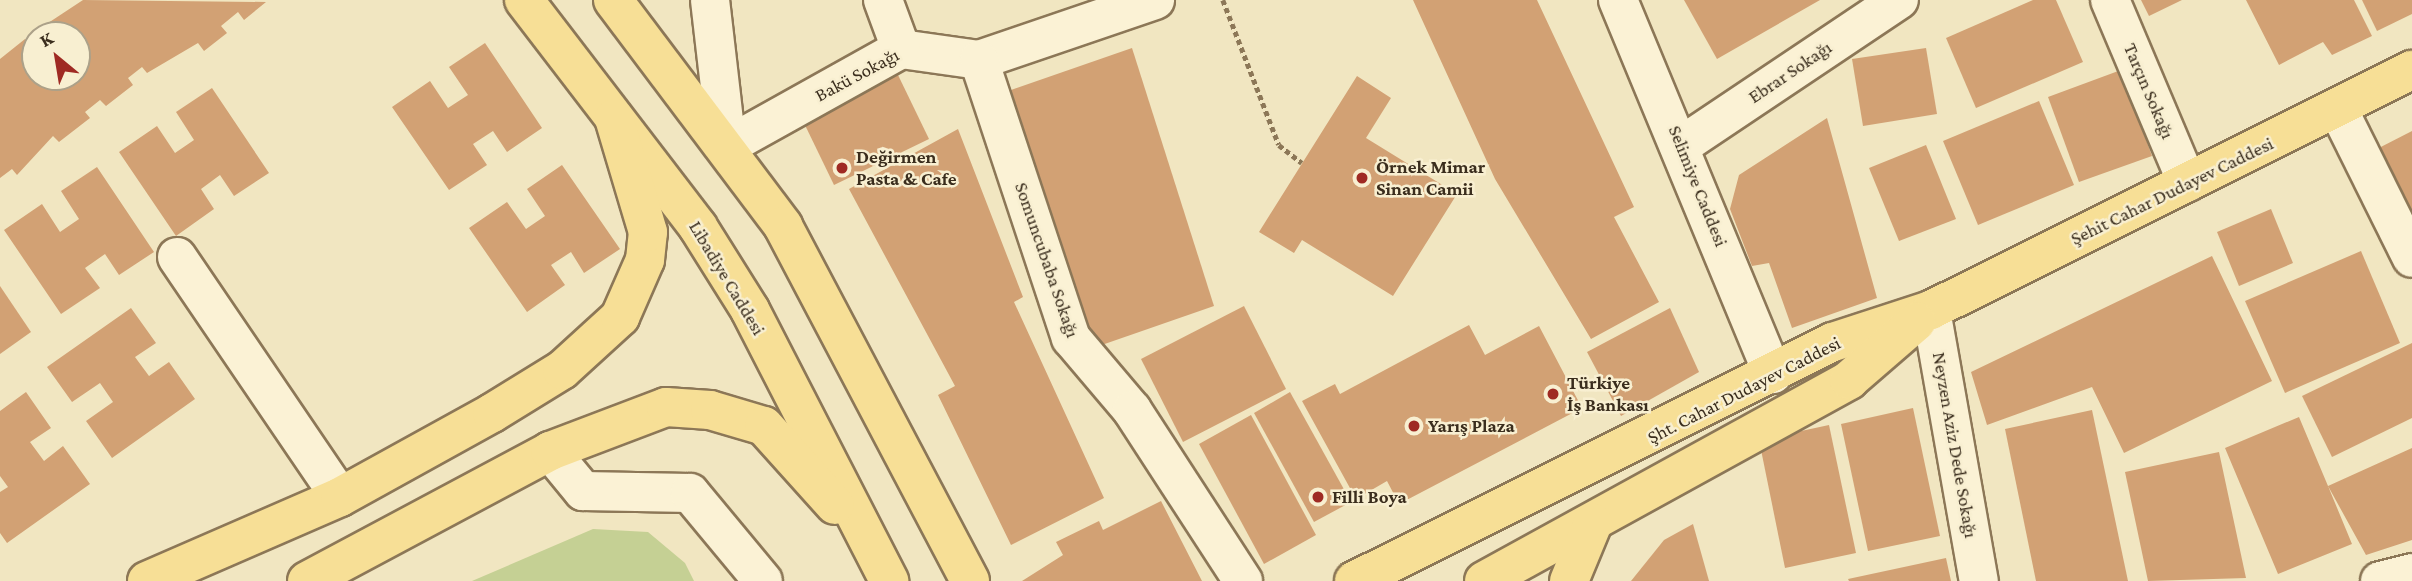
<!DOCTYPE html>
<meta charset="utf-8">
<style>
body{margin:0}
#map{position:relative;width:2412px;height:581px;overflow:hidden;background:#f1e6c1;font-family:"Crimson Pro",serif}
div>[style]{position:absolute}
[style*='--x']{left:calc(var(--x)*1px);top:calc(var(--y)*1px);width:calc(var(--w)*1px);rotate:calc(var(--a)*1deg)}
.green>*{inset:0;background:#c5d094}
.building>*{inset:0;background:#d2a174}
.path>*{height:4.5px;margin-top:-2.25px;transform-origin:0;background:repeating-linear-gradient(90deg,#8c7757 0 5px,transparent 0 8.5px)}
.roads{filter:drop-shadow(2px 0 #8c7757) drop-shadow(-2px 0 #8c7757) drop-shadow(0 2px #8c7757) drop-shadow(0 -2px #8c7757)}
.minor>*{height:38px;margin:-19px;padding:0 19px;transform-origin:19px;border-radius:19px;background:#fbf2d5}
.major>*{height:38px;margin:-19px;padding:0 19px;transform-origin:19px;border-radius:19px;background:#f7df96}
.dots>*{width:19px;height:19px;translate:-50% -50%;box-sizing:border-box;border:4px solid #f8efd1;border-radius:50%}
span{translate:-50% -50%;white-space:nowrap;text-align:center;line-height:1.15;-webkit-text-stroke:5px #f8efd1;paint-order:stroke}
.street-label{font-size:19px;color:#3a2d1d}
.poi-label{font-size:19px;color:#3a2d1d;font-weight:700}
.left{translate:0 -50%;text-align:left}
.north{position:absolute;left:21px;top:21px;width:70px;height:70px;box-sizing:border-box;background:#f8efd1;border:2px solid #aca189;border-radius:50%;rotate:330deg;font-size:19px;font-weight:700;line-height:28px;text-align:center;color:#3a2d1d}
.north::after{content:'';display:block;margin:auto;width:24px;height:32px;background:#9f2a23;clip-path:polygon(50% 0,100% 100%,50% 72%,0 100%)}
</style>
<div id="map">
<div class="green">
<i style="clip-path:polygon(593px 529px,648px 532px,685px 563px,694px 581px,472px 581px)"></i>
</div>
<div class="building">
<i style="clip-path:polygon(83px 0,266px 2px,244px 20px,238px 12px,221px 26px,227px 33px,204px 51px,198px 43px,147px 73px,142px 67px,128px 78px,133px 85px,106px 106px,100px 100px,85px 112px,90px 118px,59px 142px,53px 136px,17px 175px,12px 169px,0 178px,0 59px,25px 39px,30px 46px,35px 43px,35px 77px,77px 77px,77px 35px,43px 35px,39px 29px)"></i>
<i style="clip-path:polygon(1413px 0,1537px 0,1634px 207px,1614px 217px,1659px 302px,1591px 339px,1495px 179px)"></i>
<i style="clip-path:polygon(1684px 0,1820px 0,1717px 59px)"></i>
<i style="clip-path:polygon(2033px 0,2056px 0,2083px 62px,1976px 108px,1946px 38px)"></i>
<i style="clip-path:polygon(2141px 0,2182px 0,2149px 16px)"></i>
<i style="clip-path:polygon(2246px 0,2354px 0,2372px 36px,2332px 55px,2323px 42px,2279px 65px)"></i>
<i style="clip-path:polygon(2362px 0,2412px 0,2412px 14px,2377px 31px)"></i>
<i style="clip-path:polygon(485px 43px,542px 128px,507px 152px,493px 131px,473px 144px,487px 165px,449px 190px,392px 107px,430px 81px,448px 108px,468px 95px,449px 67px)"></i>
<i style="clip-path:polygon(1132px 48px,1214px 306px,1096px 347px,1011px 90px)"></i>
<i style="clip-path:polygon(1926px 48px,1937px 114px,1863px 126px,1852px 59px)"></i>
<i style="clip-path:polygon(2121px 70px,2152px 156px,2079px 182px,2048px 97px)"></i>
<i style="clip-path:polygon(898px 75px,929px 139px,834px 185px,803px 121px)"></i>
<i style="clip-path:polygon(1357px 76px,1391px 98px,1366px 138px,1457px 194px,1393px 296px,1302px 240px,1294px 253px,1259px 232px)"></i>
<i style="clip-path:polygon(212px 88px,269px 173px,234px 196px,220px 175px,201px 189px,214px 209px,176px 236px,119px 152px,157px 126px,175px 153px,194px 140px,176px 112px)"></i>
<i style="clip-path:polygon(2039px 101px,2074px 185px,1978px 225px,1943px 141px)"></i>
<i style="clip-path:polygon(1827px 118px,1877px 298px,1792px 328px,1769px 263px,1752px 266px,1730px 209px,1739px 175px)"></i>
<i style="clip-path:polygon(958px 129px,1023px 297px,1014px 302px,1104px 498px,1011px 545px,938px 395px,955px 386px,849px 189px)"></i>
<i style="clip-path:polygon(2412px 131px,2412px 227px,2373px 151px)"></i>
<i style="clip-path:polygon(1926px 145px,1956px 219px,1899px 241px,1869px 168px)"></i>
<i style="clip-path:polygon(562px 165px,620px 249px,584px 273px,571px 252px,551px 265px,565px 285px,527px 312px,469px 228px,507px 202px,526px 229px,545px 216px,527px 189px)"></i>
<i style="clip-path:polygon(97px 167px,154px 252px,119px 275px,105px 254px,85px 268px,100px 288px,61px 314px,4px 230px,42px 204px,60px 232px,79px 219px,61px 191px)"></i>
<i style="clip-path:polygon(2271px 209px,2293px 263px,2239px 286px,2217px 232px)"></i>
<i style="clip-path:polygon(2361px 251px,2400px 343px,2285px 393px,2245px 301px)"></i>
<i style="clip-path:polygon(2212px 256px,2272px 381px,2124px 453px,2092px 387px,1987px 425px,1971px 372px)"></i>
<i style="clip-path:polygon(0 286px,31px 332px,0 354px)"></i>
<i style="clip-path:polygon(1244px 306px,1286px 389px,1183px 442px,1141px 359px)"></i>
<i style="clip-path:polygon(131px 308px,156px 343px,135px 357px,149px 376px,169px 362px,195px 399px,112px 458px,86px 421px,113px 402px,100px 383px,72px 402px,47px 367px)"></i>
<i style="clip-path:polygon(1670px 308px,1699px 372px,1621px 416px,1587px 352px)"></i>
<i style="clip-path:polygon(1469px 325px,1485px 355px,1539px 326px,1582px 408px,1399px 504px,1387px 481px,1356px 499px,1302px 401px,1335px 384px,1340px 394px)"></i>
<i style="clip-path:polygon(2412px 343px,2412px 418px,2332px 457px,2302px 396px)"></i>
<i style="clip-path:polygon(26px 392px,51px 428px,30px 442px,44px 461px,63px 446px,90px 484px,7px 543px,0 533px,0 492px,8px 487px,0 476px,0 411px)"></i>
<i style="clip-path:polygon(1290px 392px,1351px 502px,1314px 522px,1254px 413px)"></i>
<i style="clip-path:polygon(1913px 408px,1940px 536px,1868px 551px,1841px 424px)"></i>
<i style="clip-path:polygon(2092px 410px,2128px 581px,2036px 581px,2005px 429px)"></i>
<i style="clip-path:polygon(1251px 415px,1316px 535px,1264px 564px,1199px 444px)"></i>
<i style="clip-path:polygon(2299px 417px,2328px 486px,2412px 448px,2412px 540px,2366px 555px,2328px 486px,2352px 544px,2278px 574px,2225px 448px)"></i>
<i style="clip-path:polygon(1829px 425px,1856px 553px,1785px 568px,1759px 440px)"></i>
<i style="clip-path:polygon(2219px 452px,2246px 578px,2148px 581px,2125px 472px)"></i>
<i style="clip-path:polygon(1161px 501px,1202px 581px,1022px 581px,1063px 555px,1056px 542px,1099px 521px,1103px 530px)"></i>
<i style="clip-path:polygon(1693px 524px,1709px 581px,1631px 581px,1664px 540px)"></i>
<i style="clip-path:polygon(1946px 558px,1951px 581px,1849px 581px,1848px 579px)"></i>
</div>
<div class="path">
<i style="--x:1223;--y:0;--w:155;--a:68.9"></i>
<i style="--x:1279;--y:145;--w:29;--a:38"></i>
</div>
<div class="roads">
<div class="minor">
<i style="--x:710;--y:0;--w:147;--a:83.4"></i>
<i style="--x:727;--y:146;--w:199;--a:-29.1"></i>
<i style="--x:901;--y:49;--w:79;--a:8"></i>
<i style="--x:979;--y:60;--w:186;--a:-18.8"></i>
<i style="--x:883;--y:0;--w:52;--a:69.8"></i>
<i style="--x:1618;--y:0;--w:405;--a:67.5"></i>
<i style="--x:2110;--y:0;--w:198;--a:67.1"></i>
<i style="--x:979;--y:60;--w:293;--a:71.7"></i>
<i style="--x:1071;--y:338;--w:94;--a:49.7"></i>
<i style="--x:1132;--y:410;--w:204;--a:57"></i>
<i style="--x:2338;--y:109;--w:166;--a:63.6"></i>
<i style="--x:1682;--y:145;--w:261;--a:-33.8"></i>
<i style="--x:177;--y:257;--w:290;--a:55.8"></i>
<i style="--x:1931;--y:310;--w:275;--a:80"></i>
<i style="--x:550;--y:451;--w:52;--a:50.5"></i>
<i style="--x:583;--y:491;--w:107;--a:1.1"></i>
<i style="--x:690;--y:493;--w:114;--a:50.3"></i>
<i style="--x:2380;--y:581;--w:33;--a:-14"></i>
</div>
<div class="major">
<i style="--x:524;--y:0;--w:286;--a:52.5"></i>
<i style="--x:698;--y:227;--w:98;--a:57.9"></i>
<i style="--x:750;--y:310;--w:305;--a:62.8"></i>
<i style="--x:613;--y:0;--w:283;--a:53"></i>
<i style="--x:783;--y:226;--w:401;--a:62.2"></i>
<i style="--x:147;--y:581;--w:210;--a:-23.5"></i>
<i style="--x:340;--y:497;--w:174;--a:-28.9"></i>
<i style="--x:492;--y:413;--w:82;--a:-31.6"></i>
<i style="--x:562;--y:370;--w:79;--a:-42.4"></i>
<i style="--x:620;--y:317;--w:62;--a:-66.3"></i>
<i style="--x:645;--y:260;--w:28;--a:-84"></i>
<i style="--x:648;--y:232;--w:119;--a:-106.6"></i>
<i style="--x:307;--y:581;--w:276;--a:-28.1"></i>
<i style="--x:550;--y:451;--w:124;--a:-20.8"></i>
<i style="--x:666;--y:407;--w:44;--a:3.9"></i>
<i style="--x:710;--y:410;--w:56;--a:16.5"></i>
<i style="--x:764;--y:426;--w:106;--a:48.1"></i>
<i style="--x:1354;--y:581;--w:535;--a:-26.52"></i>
<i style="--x:1833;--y:342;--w:103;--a:-18.1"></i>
<i style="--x:1931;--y:310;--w:538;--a:-26.52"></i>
<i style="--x:1484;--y:581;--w:417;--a:-28.8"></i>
<i style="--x:1849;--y:380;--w:89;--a:-40.9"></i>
<i style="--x:1569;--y:581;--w:63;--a:-67.5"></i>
</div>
</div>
<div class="dots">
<i style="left:842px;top:168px;background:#9f2a23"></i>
<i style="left:1362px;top:178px;background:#9f2a23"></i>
<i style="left:1553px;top:394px;background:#9f2a23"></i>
<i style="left:1414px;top:426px;background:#9f2a23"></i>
<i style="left:1318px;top:497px;background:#9f2a23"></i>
</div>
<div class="street-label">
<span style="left:1790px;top:72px;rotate:-34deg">Ebrar Sokağı</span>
<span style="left:857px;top:75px;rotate:-28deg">Bakü Sokağı</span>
<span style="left:2149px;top:91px;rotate:67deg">Tarçın Sokağı</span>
<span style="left:1698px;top:186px;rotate:68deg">Selimiye Caddesi</span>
<span style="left:2172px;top:191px;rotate:-26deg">Şehit Cahar Dudayev Caddesi</span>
<span style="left:1047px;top:260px;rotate:71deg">Somuncubaba Sokağı</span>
<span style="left:727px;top:278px;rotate:59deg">Libadiye Caddesi</span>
<span style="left:1744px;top:390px;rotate:-27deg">Şht. Cahar Dudayev Caddesi</span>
<span style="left:1955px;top:445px;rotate:80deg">Neyzen Aziz Dede Sokağı</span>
</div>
<div class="poi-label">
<span class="left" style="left:856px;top:168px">Değirmen<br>Pasta &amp; Cafe</span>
<span class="left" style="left:1376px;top:178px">Örnek Mimar<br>Sinan Camii</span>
<span class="left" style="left:1567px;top:394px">Türkiye<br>İş Bankası</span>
<span class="left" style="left:1428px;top:426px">Yarış Plaza</span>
<span class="left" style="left:1332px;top:497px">Filli Boya</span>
</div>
<div class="north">K</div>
</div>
